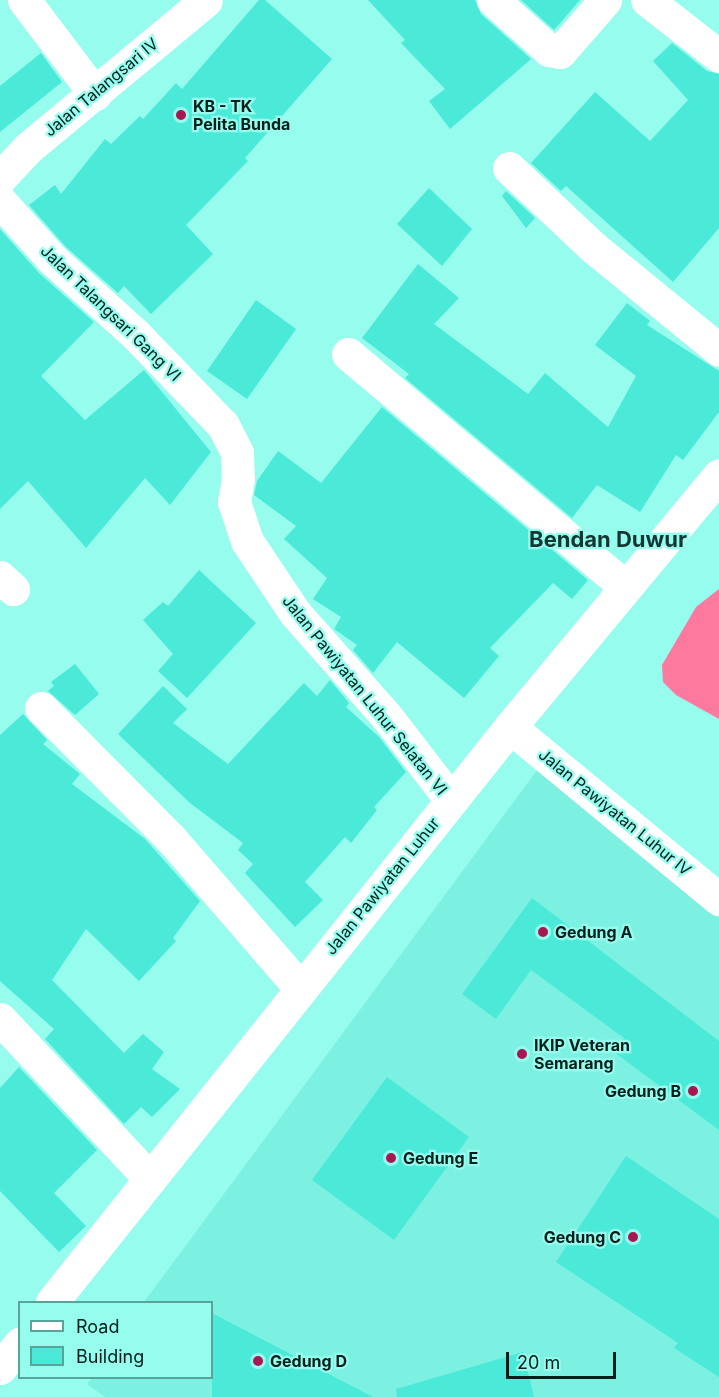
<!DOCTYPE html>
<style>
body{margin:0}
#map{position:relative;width:719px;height:1397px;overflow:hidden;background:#95fcee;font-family:Inter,sans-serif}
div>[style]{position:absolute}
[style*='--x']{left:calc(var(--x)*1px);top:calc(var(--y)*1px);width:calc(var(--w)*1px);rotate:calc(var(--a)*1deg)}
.built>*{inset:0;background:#7cf1e2}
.forest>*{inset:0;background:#fd799e}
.building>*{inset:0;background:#4be9d8}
.street>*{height:33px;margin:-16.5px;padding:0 16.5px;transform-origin:16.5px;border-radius:16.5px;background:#fff}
.secondary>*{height:33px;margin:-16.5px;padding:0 16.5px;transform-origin:16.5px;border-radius:16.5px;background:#fff}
.dots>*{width:16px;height:16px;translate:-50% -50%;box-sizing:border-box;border:3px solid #95fcee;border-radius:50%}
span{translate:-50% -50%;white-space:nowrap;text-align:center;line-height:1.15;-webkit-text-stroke:4.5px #95fcee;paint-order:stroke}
.street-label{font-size:16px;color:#001f1b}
.poi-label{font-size:16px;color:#001f1b;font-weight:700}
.left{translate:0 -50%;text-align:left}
.right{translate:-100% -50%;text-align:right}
.district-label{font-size:22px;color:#153632;font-weight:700}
.legend{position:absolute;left:18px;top:1301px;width:195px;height:78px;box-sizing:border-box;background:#95fcee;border:2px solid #59a49a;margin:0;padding:8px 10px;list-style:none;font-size:18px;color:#001f1b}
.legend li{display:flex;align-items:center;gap:12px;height:30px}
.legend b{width:30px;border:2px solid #59a49a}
.scale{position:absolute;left:506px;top:1352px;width:110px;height:27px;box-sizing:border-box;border:3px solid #001f1b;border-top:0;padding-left:8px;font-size:18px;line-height:21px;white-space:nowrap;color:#001f1b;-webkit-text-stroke:4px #95fcee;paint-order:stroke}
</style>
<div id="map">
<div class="built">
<i style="clip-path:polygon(552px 750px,719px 883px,719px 1397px,105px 1397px,87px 1384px,92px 1378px,212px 1378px,212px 1302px,144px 1302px)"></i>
</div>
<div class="forest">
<i style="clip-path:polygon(719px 589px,719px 719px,676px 695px,663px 682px,662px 665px,696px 607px)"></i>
</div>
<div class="building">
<i style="clip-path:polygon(259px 0,265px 0,332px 59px,245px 158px,248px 161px,186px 225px,213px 254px,151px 314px,124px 286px,118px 293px,65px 246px,29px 205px,55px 185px,61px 194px,105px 139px,111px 144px,140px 116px,143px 119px,176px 83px,182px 89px)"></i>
<i style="clip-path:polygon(368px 0,475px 0,481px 14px,531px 59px,450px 129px,429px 101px,445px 89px,401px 43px,405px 40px)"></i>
<i style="clip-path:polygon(521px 0,580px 0,554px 30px)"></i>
<i style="clip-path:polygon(672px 43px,707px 71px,719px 74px,719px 228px,673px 282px,566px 186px,561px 191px,531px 163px,595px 92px,650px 141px,688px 100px,653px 61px)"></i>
<i style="clip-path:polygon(41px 53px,62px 82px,0 132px,0 86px)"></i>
<i style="clip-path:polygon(429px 188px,472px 229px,442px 266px,397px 224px)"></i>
<i style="clip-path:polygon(506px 191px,535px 218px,526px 228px,502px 196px)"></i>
<i style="clip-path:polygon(0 229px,39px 273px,94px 322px,41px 376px,85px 420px,144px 370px,211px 452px,170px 505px,145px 478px,86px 548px,28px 481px,0 509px)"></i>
<i style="clip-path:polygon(418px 264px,459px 298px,434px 324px,528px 394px,545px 373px,608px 427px,636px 376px,595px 345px,627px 303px,650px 321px,647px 325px,719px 371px,719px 412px,683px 460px,676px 455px,640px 512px,597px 485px,572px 518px,405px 378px,409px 374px,362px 338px)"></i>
<i style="clip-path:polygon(256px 300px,296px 329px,247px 399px,207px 371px)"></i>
<i style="clip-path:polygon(382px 407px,588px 580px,572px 599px,553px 583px,490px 648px,499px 656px,464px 698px,397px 642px,373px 673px,353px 650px,357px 645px,334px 629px,341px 617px,313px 599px,327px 578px,284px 539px,296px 526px,254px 495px,257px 481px,278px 451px,321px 483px)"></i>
<i style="clip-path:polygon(199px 570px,256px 623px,187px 698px,158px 671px,173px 654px,143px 620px,163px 602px,168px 606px)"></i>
<i style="clip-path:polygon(75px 664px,99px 694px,75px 715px,48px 691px,54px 686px,51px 682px)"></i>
<i style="clip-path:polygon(330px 680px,349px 703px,346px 707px,379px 737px,406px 772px,374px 807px,377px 810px,351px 843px,345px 837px,305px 882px,323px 900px,295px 927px,245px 873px,253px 864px,238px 850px,243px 843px,190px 803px,118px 734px,163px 686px,187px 709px,173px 723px,228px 764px,304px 683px,317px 696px)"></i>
<i style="clip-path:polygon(23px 714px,47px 740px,43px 744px,80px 774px,72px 784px,145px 839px,200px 901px,173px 938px,176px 941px,139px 981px,86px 929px,52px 980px,124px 1053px,143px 1034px,164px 1052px,152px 1069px,180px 1089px,152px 1117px,141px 1107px,124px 1124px,45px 1039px,54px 1029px,0 981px,0 735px)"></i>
<i style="clip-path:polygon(532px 898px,719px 1041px,719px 1130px,614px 1052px,624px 1038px,531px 970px,496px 1019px,462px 994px)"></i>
<i style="clip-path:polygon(19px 1067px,97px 1150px,54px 1193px,86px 1226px,59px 1252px,0 1191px,0 1088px)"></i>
<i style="clip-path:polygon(387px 1077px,469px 1137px,394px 1240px,312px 1180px)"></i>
<i style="clip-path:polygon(626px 1156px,719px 1219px,719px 1377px,674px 1348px,678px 1343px,556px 1262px)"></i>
<i style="clip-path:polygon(212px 1313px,373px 1397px,212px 1397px)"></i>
<i style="clip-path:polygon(523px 1352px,534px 1397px,397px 1397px,396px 1389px)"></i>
</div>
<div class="street">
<i style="--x:24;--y:0;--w:118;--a:52.9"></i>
<i style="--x:493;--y:0;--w:75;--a:41.8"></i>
<i style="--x:549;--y:50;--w:11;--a:10"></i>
<i style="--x:560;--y:52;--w:69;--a:-49.1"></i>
<i style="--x:647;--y:0;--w:91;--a:37.9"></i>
<i style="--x:509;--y:168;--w:117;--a:43.3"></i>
<i style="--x:594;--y:248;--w:161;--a:39.2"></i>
<i style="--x:0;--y:178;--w:41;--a:-47"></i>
<i style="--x:28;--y:148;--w:231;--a:-39.7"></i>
<i style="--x:0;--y:201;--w:78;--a:48.1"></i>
<i style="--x:52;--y:259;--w:113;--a:42.1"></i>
<i style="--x:136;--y:335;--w:125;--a:46"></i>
<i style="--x:223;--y:425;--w:31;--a:63"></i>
<i style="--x:237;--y:453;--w:26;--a:88"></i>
<i style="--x:238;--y:479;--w:23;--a:100"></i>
<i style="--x:234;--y:502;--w:41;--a:71.6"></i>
<i style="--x:247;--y:541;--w:87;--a:56.3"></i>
<i style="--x:295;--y:613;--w:139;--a:48.5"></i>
<i style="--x:387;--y:717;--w:105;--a:52.4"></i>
<i style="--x:348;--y:354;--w:361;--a:40"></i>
<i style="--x:0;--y:577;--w:18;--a:43"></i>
<i style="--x:41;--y:708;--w:186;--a:45.2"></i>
<i style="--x:172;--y:840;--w:196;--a:49.1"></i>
<i style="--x:0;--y:1019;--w:219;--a:46.8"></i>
</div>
<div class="secondary">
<i style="--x:510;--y:727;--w:271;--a:39.5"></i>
<i style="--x:52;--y:1302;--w:735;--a:-51.46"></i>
<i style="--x:510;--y:727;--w:327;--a:-50.3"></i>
<i style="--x:0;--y:1368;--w:32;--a:-51"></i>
</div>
<div class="dots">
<i style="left:181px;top:115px;background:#a81751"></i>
<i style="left:543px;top:932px;background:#a81751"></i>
<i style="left:522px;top:1054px;background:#a81751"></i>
<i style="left:693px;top:1091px;background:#a81751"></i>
<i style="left:391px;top:1158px;background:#a81751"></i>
<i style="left:633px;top:1237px;background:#a81751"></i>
<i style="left:258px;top:1361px;background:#a81751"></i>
</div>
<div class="street-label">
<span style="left:101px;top:87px;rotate:-40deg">Jalan Talangsari IV</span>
<span style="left:111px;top:313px;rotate:44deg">Jalan Talangsari Gang VI</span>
<span style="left:365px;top:695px;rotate:51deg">Jalan Pawiyatan Luhur Selatan VI</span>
<span style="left:615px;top:812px;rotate:39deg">Jalan Pawiyatan Luhur IV</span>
<span style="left:382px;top:886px;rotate:-51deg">Jalan Pawiyatan Luhur</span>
</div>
<div class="poi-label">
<span class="left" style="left:193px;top:115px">KB - TK<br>Pelita Bunda</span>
<span class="left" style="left:555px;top:932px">Gedung A</span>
<span class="left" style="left:534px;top:1054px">IKIP Veteran<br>Semarang</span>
<span class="right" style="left:681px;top:1091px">Gedung B</span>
<span class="left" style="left:403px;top:1158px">Gedung E</span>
<span class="right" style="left:621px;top:1237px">Gedung C</span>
<span class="left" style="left:270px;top:1361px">Gedung D</span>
</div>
<div class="district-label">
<span style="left:608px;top:540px">Bendan Duwur</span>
</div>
<ul class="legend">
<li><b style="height:8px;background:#fff"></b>Road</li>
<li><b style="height:16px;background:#4be9d8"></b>Building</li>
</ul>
<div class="scale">20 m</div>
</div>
